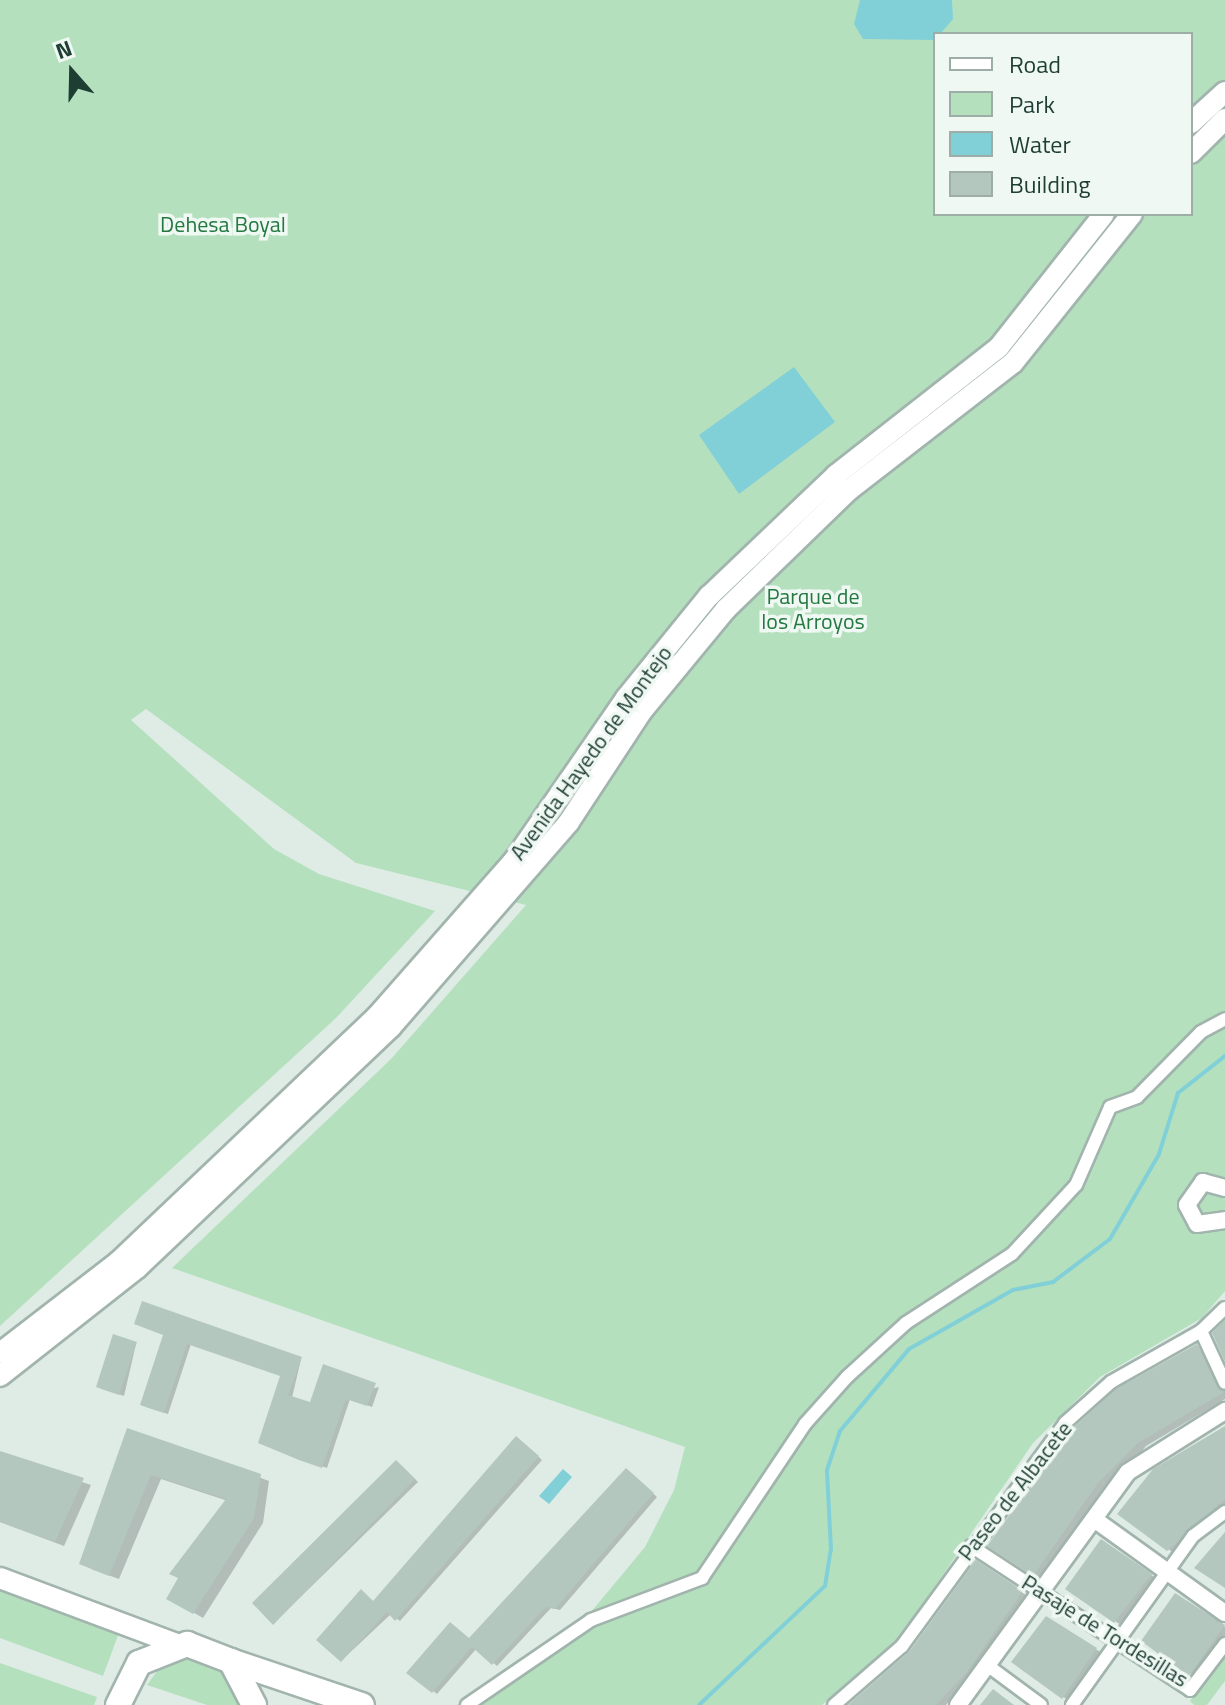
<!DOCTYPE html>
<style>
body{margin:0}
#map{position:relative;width:1225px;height:1705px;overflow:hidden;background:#dfece6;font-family:"Titillium Web",sans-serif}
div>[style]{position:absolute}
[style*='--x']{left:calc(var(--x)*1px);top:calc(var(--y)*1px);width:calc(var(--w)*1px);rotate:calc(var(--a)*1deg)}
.green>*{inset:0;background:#b5e0be}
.water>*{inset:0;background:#81d0d8}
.shadow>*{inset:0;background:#0003}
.stream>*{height:4px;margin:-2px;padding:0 2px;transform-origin:2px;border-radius:2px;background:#81d0d8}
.building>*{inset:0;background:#b4c7be}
.roads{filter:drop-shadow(2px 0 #a1b4ad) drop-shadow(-2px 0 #a1b4ad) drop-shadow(0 2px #a1b4ad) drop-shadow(0 -2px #a1b4ad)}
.pedestrian>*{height:12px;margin:-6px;padding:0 6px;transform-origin:6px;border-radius:6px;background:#fff}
.minor>*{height:16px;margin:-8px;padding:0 8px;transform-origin:8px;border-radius:8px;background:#fff}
.tertiary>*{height:20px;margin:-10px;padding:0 10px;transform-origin:10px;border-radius:10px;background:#fff}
.secondary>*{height:24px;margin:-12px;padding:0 12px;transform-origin:12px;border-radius:12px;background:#fff}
span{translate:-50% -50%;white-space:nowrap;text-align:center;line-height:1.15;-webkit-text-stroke:7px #f0f8f4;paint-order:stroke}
.park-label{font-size:22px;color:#247940}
.street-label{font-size:22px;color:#1e3e34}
.legend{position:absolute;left:933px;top:32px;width:260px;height:184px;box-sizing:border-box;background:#f0f8f4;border:2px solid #9caea7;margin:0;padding:10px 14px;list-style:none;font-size:24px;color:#1e3e34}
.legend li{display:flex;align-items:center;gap:16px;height:40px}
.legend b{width:40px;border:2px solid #9caea7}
.north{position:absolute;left:32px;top:32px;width:80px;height:80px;-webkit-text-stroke:6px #f0f8f4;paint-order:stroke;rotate:340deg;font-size:22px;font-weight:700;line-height:32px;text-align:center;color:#1e3e34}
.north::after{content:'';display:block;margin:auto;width:28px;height:36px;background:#1e3e34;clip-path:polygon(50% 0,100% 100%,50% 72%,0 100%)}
</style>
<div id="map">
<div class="green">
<i style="clip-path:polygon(evenodd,0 0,1225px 0,1225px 1291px,1202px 1318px,1100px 1377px,1033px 1443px,901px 1636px,822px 1705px,457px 1705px,571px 1636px,645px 1547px,674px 1490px,685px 1447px,172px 1268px,391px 1059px,526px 905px,356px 863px,146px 709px,131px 720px,274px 849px,319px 874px,435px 911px,336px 1018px,0 1326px,0 0,935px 34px,1191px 34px,1191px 214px,935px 214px,935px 34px)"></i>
<i style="clip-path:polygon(0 1588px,120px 1630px,103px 1676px,0 1638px)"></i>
<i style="clip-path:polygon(1225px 1654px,1225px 1681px,1207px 1705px,1194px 1705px,1190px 1701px)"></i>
<i style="clip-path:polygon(192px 1657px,219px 1665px,242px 1705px,207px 1705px,147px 1685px,163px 1663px)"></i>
<i style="clip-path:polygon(0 1663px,97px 1697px,94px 1705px,0 1705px)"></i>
</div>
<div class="water">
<i style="clip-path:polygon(860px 0,952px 0,953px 19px,935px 40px,863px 39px,854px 24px)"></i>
<i style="clip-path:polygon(794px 367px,835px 422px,739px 494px,699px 435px)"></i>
<i style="clip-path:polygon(563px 1469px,572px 1477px,549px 1504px,539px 1496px)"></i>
</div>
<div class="shadow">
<i style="clip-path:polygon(166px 1335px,301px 1359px,292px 1398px,311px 1404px,379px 1387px,372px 1407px,350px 1399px,327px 1468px,264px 1445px,282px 1375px,191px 1344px,168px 1414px,146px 1407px)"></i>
<i style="clip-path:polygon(136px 1344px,124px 1396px,102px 1389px)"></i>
<i style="clip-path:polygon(1197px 1346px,1225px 1387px,1225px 1399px,1146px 1446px,1042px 1579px,989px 1545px)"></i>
<i style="clip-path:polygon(1225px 1429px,1225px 1518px,1177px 1555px,1168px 1549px)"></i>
<i style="clip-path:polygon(128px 1430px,269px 1481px,263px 1523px,203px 1618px,168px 1598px,228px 1501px,161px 1479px,119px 1579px,91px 1569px)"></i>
<i style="clip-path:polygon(520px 1440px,542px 1460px,400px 1621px,391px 1614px,342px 1660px,362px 1591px,375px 1603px)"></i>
<i style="clip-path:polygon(0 1454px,91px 1485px,64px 1546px,0 1522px)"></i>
<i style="clip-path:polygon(401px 1465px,418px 1482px,274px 1623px)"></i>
<i style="clip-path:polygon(630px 1473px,657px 1497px,560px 1610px,551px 1608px,497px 1666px,477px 1648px,437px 1694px,409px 1672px,470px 1640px)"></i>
<i style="clip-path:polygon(1111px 1547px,1160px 1581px,1124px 1627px,1115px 1621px)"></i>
<i style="clip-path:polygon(984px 1567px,1029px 1597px,946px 1705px,850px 1705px,909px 1654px)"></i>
<i style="clip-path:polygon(1185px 1601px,1225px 1627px,1225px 1645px,1200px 1680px,1144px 1640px)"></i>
<i style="clip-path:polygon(1056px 1624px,1105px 1655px,1073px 1702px,1063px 1697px)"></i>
</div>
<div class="stream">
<i style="--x:699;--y:1705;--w:173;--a:-43.4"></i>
<i style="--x:825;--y:1586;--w:36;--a:-81"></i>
<i style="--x:831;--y:1550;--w:80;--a:-92.9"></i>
<i style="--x:827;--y:1470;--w:41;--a:-71.6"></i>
<i style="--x:840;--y:1431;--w:107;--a:-49.9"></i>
<i style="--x:909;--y:1349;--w:120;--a:-29.6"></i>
<i style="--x:1013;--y:1290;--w:41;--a:-11.3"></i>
<i style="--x:1053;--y:1282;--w:71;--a:-37"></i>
<i style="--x:1110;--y:1239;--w:98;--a:-60"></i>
<i style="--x:1159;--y:1154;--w:64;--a:-72.7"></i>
<i style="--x:1178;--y:1093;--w:60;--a:-38.2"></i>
</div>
<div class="building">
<i style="clip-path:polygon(142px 1301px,302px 1357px,288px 1395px,310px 1402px,323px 1364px,376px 1383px,367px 1406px,346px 1399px,322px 1468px,299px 1460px,258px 1443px,280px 1376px,187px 1344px,164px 1413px,140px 1405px,163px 1335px,134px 1324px)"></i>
<i style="clip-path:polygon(1225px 1320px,1225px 1362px,1212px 1333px)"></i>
<i style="clip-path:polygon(113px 1334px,137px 1342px,119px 1395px,96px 1387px)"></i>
<i style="clip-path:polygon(1197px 1344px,1224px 1392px,1138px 1443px,1098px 1483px,1033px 1576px,987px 1546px,1072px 1429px,1116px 1389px)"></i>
<i style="clip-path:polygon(1225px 1426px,1225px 1499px,1167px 1551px,1117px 1514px,1153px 1469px)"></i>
<i style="clip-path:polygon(127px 1428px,261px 1474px,254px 1518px,193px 1614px,166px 1599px,178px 1578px,169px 1574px,226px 1499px,151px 1475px,109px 1576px,79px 1564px)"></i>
<i style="clip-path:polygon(516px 1436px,539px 1456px,395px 1621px,387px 1612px,341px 1662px,316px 1640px,361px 1589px,373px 1601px)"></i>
<i style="clip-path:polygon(0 1451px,84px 1478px,55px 1542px,0 1522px)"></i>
<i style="clip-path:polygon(396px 1460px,415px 1479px,273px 1625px,252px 1603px)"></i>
<i style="clip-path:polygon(626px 1468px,654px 1493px,555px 1609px,546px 1607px,492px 1665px,472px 1647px,432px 1693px,406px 1673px,450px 1622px,469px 1638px)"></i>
<i style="clip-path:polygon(1225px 1532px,1225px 1588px,1194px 1568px)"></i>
<i style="clip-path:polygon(1101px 1539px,1152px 1574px,1114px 1623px,1065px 1589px)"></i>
<i style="clip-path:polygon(976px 1560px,1023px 1591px,966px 1673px,936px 1705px,848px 1705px,909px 1652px)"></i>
<i style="clip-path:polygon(1175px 1593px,1225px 1625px,1189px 1676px,1141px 1641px)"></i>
<i style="clip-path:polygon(1046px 1616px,1097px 1648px,1062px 1699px,1011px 1662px)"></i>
<i style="clip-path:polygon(993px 1689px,1014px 1705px,980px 1705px)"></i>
</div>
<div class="roads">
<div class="pedestrian">
<i style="--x:1201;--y:1331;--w:57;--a:65.2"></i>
<i style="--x:971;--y:1546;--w:262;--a:33.3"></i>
<i style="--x:1190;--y:1690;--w:58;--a:-52.7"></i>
<i style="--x:987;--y:1665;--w:67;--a:36.5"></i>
<i style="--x:467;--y:1705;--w:150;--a:-34.4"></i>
<i style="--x:591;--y:1620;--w:119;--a:-20.7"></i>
<i style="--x:702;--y:1578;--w:185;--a:-56.2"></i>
<i style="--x:805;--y:1424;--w:63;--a:-48.2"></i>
<i style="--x:847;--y:1377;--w:80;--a:-42.5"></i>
<i style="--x:906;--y:1323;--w:126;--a:-33.1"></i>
<i style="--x:1012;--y:1254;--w:94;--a:-47.2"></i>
<i style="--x:1076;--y:1185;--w:85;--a:-66.4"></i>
<i style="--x:1110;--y:1107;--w:29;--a:-20"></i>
<i style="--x:1137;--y:1097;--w:91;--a:-45.4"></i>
<i style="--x:1201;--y:1032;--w:27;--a:-28"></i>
<i style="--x:834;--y:1705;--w:90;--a:-40.9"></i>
<i style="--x:902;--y:1646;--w:276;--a:-53.8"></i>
<i style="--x:1065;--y:1423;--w:62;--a:-41.7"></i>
<i style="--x:1111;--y:1382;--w:103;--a:-29.5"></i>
<i style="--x:1201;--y:1331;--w:33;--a:-44"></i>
<i style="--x:1072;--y:1705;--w:208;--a:-54.4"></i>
<i style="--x:1193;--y:1536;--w:40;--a:-37"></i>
</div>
<div class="minor">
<i style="--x:1225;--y:1188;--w:23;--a:-165"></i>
<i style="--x:1203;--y:1182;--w:28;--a:125"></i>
<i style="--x:1187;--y:1205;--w:21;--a:62"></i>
<i style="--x:1197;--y:1224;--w:28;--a:-8"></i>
<i style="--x:1094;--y:1519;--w:161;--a:35.7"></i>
<i style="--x:958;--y:1705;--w:288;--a:-53.9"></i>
<i style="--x:1128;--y:1472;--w:115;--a:-32.2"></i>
</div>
<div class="tertiary">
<i style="--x:1191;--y:123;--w:46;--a:-42.4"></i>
<i style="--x:1191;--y:153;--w:48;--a:-45"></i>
<i style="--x:0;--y:1353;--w:149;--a:-37.6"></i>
<i style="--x:118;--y:1262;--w:357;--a:-43.5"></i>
<i style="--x:377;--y:1016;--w:205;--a:-48.6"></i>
<i style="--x:513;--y:862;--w:199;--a:-55.4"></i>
<i style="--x:626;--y:698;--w:132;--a:-50.9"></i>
<i style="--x:709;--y:596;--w:175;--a:-43.6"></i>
<i style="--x:836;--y:475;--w:207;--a:-38.1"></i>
<i style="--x:999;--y:347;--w:169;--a:-51.7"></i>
<i style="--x:0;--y:1376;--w:174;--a:-38.2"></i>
<i style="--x:137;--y:1268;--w:350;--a:-43.5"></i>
<i style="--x:391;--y:1027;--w:271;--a:-49"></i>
<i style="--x:569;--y:822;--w:133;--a:-56.7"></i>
<i style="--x:642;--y:711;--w:132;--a:-50.5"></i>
<i style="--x:726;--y:609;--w:171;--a:-44.1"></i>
<i style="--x:849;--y:490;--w:207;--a:-37.8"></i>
<i style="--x:1013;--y:363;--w:191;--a:-51.4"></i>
<i style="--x:0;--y:1578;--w:191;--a:20.5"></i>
</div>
<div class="secondary">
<i style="--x:231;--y:1661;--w:138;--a:18.6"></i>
<i style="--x:118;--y:1705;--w:47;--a:-63.4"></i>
<i style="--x:139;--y:1663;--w:52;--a:-21.6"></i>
<i style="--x:187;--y:1644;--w:47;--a:21.1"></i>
<i style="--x:231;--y:1661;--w:50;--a:62.4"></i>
</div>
</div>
<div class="park-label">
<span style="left:223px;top:225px">Dehesa Boyal</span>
<span style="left:813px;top:609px">Parque de<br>los Arroyos</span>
</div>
<div class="street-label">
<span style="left:591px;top:753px;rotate:-54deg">Avenida Hayedo de Montejo</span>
<span style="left:1015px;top:1491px;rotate:-52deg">Paseo de Albacete</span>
<span style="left:1105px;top:1631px;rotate:32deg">Pasaje de Tordesillas</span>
</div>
<ul class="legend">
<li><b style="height:10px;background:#fff"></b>Road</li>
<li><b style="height:22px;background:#b5e0be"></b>Park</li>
<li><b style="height:22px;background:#81d0d8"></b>Water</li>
<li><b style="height:22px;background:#b4c7be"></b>Building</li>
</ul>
<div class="north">N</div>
</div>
